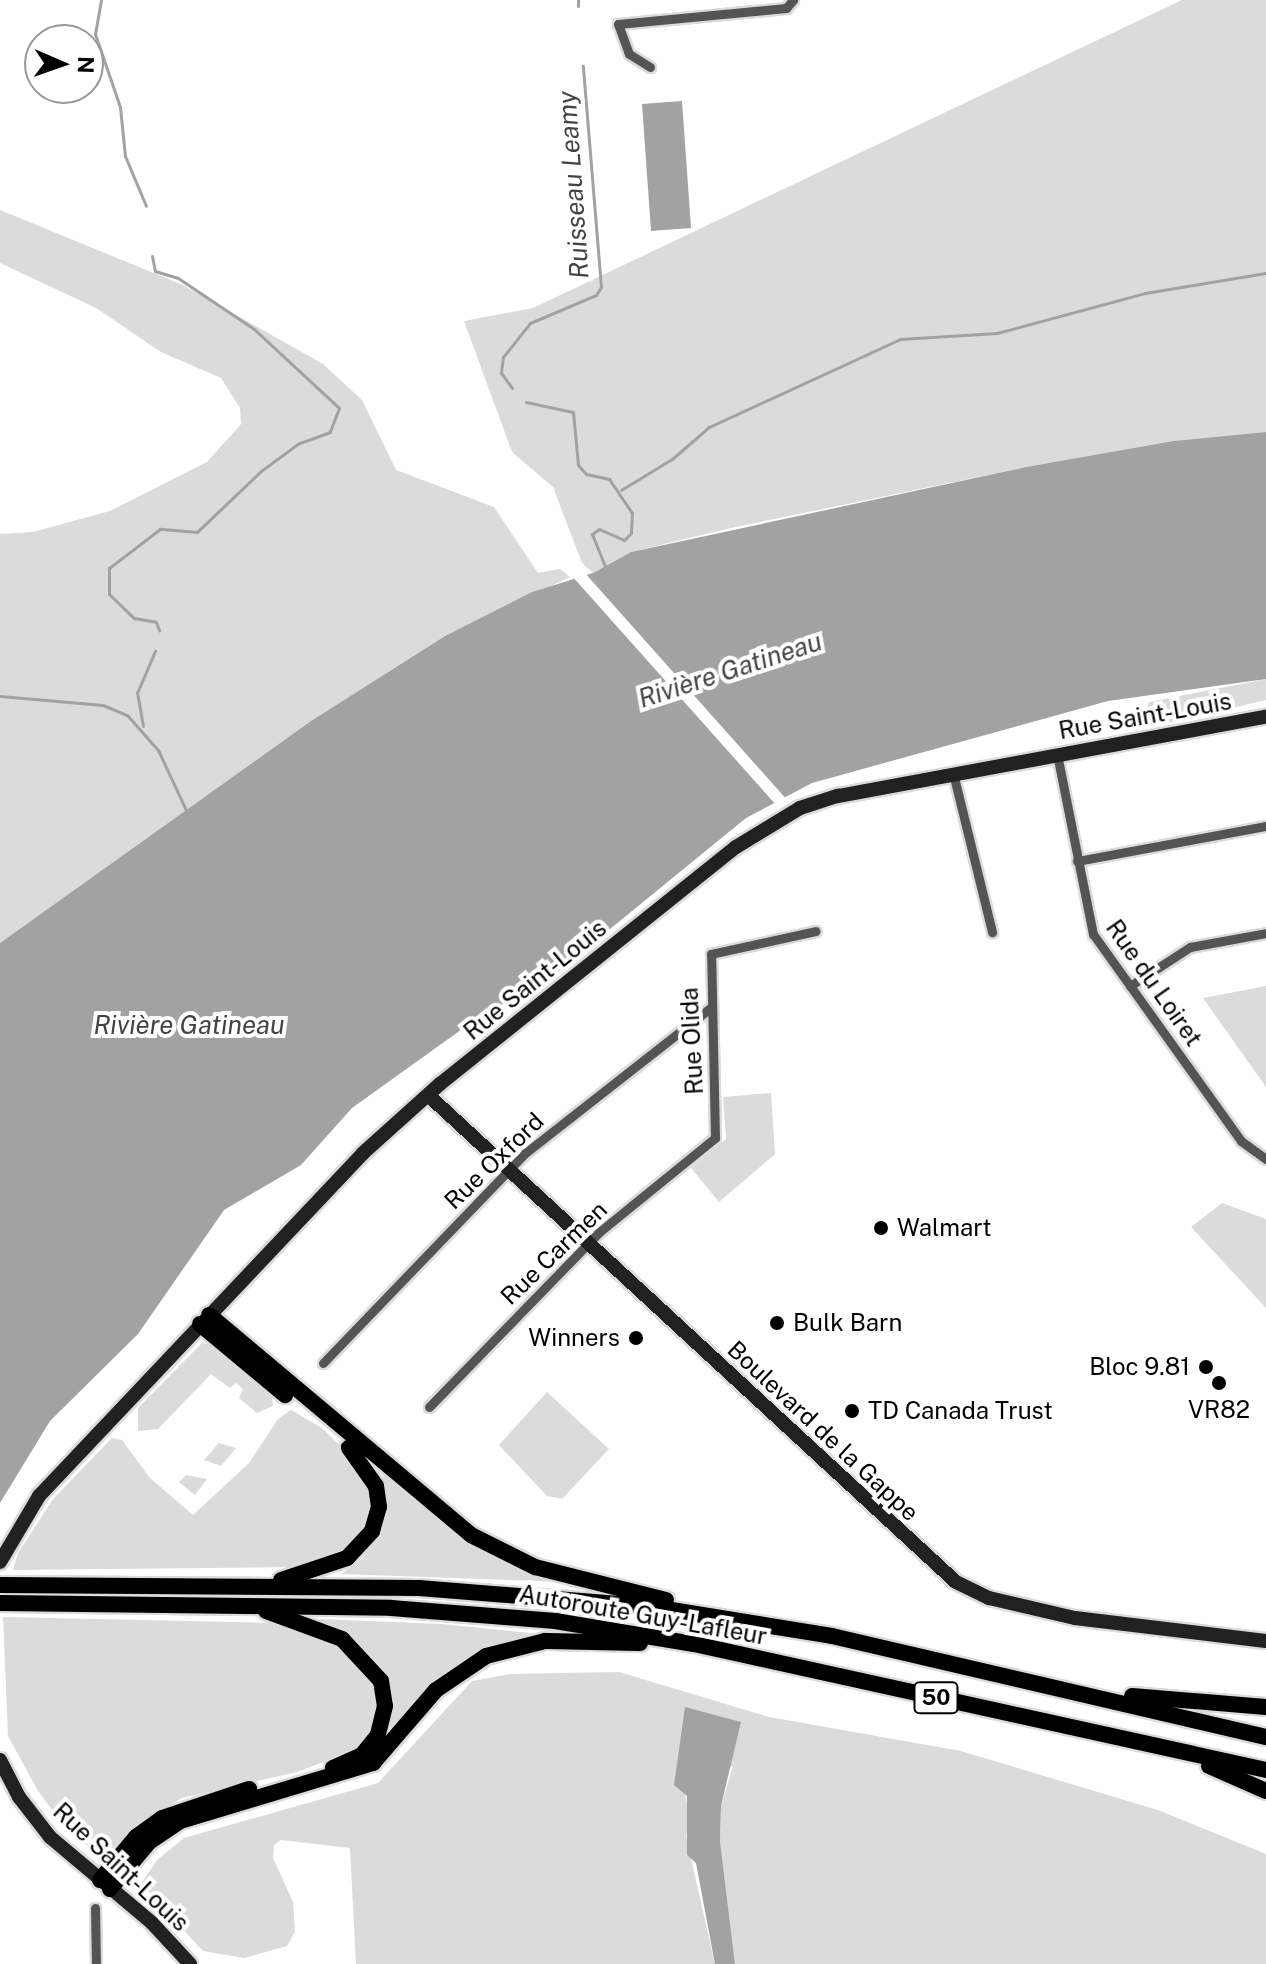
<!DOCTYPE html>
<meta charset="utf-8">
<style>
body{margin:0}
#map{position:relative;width:1266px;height:1964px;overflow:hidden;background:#fff;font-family:"Public Sans",sans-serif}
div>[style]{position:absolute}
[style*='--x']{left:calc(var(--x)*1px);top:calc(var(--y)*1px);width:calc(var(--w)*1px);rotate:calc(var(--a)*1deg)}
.green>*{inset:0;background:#dbdbdb}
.water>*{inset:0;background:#a2a2a2}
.pier>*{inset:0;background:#fff}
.stream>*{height:3px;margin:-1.5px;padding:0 1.5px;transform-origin:1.5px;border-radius:1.5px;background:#a2a2a2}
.roads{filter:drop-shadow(2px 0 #dbdbdb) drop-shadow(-2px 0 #dbdbdb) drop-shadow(0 2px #dbdbdb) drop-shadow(0 -2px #dbdbdb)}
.street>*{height:9px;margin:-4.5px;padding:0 4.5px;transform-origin:4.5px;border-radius:4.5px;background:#545454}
.secondary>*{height:14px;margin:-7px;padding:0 7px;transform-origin:7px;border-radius:7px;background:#212121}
.highway>*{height:16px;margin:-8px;padding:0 8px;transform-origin:8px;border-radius:8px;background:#000}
.dots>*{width:22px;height:22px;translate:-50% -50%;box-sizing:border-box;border:4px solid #fff;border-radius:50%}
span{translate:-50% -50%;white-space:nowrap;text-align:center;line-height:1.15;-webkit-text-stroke:8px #fff;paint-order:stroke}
.shield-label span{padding:2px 6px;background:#fff;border:2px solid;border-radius:6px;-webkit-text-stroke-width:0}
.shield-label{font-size:22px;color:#000;font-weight:700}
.street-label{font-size:24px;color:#000}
.poi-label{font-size:24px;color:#000}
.left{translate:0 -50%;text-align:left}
.right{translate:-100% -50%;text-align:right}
.water-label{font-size:26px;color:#434343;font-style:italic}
.north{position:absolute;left:24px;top:24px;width:80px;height:80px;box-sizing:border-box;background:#fff;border:2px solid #999;border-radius:50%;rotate:92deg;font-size:22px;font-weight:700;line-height:32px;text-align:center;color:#000}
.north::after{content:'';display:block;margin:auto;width:28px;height:36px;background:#000;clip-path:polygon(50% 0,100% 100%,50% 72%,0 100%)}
</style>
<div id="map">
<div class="green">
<i style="clip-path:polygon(1182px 0,1266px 0,1266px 432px,1173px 441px,1026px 467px,731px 528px,631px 552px,593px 573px,582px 563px,553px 487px,512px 452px,464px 321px,533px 308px)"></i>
<i style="clip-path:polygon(0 210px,183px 285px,323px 364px,362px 400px,396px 470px,494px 507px,538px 573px,560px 569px,570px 577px,445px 636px,311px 721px,0 943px,0 534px,33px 532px,110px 511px,207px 462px,241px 424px,240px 408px,221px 378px,161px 352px,96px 308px,0 263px)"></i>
<i style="clip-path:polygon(1266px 679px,1266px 700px,1151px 727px,1144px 718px,1149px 702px)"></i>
<i style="clip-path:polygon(1266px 986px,1266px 1087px,1203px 998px)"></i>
<i style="clip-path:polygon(771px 1093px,775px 1154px,719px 1202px,691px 1168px,726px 1139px,723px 1097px)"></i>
<i style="clip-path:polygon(1222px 1203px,1266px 1219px,1266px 1308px,1191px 1227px)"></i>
<i style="clip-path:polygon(202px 1343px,213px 1345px,272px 1395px,273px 1406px,257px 1413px,239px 1398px,243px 1389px,236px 1383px,230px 1388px,211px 1374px,158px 1429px,138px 1431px,138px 1408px)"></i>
<i style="clip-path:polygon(547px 1392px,609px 1449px,562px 1499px,547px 1496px,499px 1445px)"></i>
<i style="clip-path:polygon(291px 1410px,322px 1428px,360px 1465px,374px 1488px,375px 1510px,363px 1536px,331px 1560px,294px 1567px,13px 1570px,18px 1553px,53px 1499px,112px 1438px,122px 1440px,150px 1478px,193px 1515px,249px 1463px,278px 1419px)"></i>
<i style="clip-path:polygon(219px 1443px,236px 1448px,221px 1466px,204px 1460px)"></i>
<i style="clip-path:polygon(383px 1472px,468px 1542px,566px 1582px,341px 1574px,362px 1559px,377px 1537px,386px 1513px)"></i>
<i style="clip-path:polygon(186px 1475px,207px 1479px,195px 1495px,179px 1482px)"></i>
<i style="clip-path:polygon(3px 1617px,277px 1623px,318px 1635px,349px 1651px,367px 1675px,378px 1700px,376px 1719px,357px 1749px,297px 1772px,182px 1798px,150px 1816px,109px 1856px,93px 1851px,66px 1828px,38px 1791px,8px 1736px)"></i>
<i style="clip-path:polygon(319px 1619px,442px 1624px,550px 1635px,493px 1649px,446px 1673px,376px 1759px,393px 1703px,388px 1677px,345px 1631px,324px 1626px)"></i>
<i style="clip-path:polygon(619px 1672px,769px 1717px,961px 1751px,1158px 1810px,1266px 1854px,1266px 1964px,735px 1964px,720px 1841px,721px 1806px,733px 1766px,684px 1791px,691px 1820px,686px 1836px,715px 1964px,356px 1964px,350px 1848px,281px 1840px,274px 1845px,273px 1858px,293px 1902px,295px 1932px,287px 1946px,244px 1958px,203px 1951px,141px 1884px,157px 1860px,184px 1838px,378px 1783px,472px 1681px,510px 1674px)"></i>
</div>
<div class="water">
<i style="clip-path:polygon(682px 101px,691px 228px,651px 231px,642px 104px)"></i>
<i style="clip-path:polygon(1266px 432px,1266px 679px,1108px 701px,812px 783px,746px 818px,561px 969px,465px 1027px,352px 1108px,301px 1165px,224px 1210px,138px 1334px,50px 1421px,0 1503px,0 943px,311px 721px,445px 636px,532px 592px,593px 573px,631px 552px,1026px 467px,1173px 441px)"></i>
<i style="clip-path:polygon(685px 1707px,741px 1722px,721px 1806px,720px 1841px,735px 1964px,715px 1964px,696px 1863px,687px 1855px,687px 1796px,674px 1785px)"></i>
</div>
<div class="pier">
<i style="clip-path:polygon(584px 572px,788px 801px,777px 806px,572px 576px)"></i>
</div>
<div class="stream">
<i style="--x:101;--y:0;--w:35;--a:100"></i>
<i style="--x:95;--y:34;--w:77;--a:71.1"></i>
<i style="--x:120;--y:107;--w:49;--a:84.2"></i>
<i style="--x:125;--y:156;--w:54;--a:67.2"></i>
<i style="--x:578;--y:0;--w:6;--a:90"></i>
<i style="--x:152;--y:256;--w:15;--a:79"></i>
<i style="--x:155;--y:271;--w:24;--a:17"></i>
<i style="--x:178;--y:278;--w:92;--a:33.9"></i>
<i style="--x:254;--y:329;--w:116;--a:42.9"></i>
<i style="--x:339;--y:408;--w:26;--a:111"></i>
<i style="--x:330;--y:432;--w:33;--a:160"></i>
<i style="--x:299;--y:443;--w:47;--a:143.6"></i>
<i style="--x:261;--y:471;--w:88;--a:136.4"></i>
<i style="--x:197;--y:532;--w:37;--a:-175"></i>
<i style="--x:160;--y:529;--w:64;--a:142.6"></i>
<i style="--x:109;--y:568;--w:26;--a:90"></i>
<i style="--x:109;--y:594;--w:35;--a:44"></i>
<i style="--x:134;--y:618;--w:22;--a:10"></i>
<i style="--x:156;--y:622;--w:9;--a:69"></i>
<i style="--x:512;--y:388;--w:19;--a:-126"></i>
<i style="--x:501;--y:373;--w:16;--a:-83"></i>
<i style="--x:503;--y:357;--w:43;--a:-51.5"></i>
<i style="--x:530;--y:323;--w:72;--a:-23"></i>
<i style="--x:596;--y:295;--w:9;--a:-58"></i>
<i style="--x:601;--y:287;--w:222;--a:-94.7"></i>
<i style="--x:526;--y:402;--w:48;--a:12"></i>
<i style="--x:573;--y:412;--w:53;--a:84.6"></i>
<i style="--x:578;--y:465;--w:12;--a:48"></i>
<i style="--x:586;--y:474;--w:24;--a:12"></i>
<i style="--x:609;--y:479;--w:41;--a:55.9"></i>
<i style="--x:632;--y:513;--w:20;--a:93"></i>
<i style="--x:631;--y:533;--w:10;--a:135"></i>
<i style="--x:624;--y:540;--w:27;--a:-156"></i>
<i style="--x:599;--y:529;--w:9;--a:144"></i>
<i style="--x:592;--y:534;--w:35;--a:68"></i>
<i style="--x:621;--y:490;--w:60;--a:-31.3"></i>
<i style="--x:672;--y:459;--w:49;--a:-40.9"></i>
<i style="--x:709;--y:427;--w:210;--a:-24.7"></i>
<i style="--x:900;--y:339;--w:97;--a:-3.5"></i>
<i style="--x:997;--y:333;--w:153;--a:-15.1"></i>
<i style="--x:1145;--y:293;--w:123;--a:-9.4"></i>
<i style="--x:0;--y:696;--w:103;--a:5"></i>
<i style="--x:103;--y:705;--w:26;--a:23"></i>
<i style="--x:127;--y:715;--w:47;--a:48.5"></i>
<i style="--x:158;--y:750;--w:66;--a:65"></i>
<i style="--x:143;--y:726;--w:34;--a:-100"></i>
<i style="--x:137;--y:693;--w:46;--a:-66.8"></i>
</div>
<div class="roads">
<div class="street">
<i style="--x:650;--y:67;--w:25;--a:-148"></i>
<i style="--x:629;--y:54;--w:32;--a:-110"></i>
<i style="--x:618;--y:24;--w:169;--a:-5.4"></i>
<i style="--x:786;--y:8;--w:11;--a:-49"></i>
<i style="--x:1057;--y:754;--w:184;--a:78.7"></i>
<i style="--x:1093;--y:934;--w:254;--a:54.4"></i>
<i style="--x:1241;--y:1141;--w:31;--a:36"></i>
<i style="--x:953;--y:773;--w:164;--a:76.2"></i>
<i style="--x:1077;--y:861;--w:192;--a:-10.5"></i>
<i style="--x:1130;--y:986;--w:72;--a:-33"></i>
<i style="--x:1190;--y:947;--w:77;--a:-10.4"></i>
<i style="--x:323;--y:1363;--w:290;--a:-46.1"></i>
<i style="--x:524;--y:1154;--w:236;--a:-38.1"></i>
<i style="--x:429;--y:1407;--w:243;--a:-45.8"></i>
<i style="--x:598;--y:1233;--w:151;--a:-39.1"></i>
<i style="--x:715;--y:1138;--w:184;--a:-91.2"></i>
<i style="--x:711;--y:954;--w:107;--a:-12.4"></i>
<i style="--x:95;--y:1908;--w:56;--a:89"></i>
</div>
<div class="secondary">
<i style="--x:428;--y:1095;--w:718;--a:42.69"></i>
<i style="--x:956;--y:1582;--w:37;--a:26"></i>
<i style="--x:989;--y:1598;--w:88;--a:13.1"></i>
<i style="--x:1075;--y:1618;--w:192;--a:6.9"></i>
<i style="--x:0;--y:1562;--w:77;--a:-59.4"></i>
<i style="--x:39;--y:1496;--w:472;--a:-46.6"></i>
<i style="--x:363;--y:1153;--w:103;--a:-41.9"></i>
<i style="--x:440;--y:1084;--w:379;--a:-38.7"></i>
<i style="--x:736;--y:847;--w:75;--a:-31.4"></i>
<i style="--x:800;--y:808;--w:40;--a:-18"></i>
<i style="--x:838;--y:796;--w:435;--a:-10.5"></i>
<i style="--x:0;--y:1760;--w:42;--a:62.8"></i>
<i style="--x:19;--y:1797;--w:51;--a:52.2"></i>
<i style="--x:50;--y:1837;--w:133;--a:40.1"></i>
<i style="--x:152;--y:1923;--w:56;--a:47.2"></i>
</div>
<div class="highway">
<i style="--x:209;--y:1315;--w:342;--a:40"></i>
<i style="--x:471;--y:1535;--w:72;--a:26.6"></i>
<i style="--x:535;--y:1567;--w:135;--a:14.1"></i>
<i style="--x:200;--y:1324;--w:111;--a:39.9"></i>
<i style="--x:281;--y:1580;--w:70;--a:-18.4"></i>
<i style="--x:347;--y:1558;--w:37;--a:-47"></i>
<i style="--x:372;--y:1531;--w:25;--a:-74"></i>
<i style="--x:379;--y:1507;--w:21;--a:-98"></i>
<i style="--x:376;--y:1486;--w:47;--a:-125.4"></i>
<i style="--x:0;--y:1585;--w:419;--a:0.4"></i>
<i style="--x:419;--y:1588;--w:235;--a:4.6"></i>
<i style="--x:653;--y:1607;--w:181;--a:9.2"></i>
<i style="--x:832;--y:1636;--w:446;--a:13.1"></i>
<i style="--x:0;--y:1603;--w:391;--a:0.7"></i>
<i style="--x:391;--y:1608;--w:165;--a:4.5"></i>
<i style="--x:555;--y:1621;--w:141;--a:9.4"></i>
<i style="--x:694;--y:1644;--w:586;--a:12.42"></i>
<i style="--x:266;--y:1611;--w:81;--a:20.2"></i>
<i style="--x:342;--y:1639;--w:57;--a:47.1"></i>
<i style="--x:381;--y:1681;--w:25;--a:81"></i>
<i style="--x:385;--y:1706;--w:30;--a:104"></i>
<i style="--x:378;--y:1735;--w:26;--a:129"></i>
<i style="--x:362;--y:1755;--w:32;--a:156"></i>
<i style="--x:1132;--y:1696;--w:134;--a:4.7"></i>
<i style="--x:1209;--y:1766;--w:62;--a:23.7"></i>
<i style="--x:100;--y:1880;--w:56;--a:-50.1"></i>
<i style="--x:136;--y:1837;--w:32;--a:-36"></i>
<i style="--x:162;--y:1818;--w:92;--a:-18.4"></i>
<i style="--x:110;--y:1889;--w:61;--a:-50.3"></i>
<i style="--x:149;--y:1842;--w:37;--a:-34"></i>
<i style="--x:180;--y:1821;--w:202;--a:-16.7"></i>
<i style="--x:373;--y:1763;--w:96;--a:-49.2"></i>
<i style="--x:436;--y:1690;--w:60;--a:-34.2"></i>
<i style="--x:486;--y:1656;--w:61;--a:-14.3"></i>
<i style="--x:545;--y:1641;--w:95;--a:1.2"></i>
</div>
</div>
<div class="dots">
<i style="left:881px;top:1228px;background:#000"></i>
<i style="left:777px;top:1323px;background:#000"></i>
<i style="left:636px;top:1338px;background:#000"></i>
<i style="left:1206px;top:1367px;background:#000"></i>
<i style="left:1219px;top:1383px;background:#000"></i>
<i style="left:852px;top:1411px;background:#000"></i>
</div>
<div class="shield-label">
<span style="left:936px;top:1698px">50</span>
</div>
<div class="street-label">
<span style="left:1145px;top:716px;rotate:-10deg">Rue Saint-Louis</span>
<span style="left:535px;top:980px;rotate:-39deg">Rue Saint-Louis</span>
<span style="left:1154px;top:983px;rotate:55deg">Rue du Loiret</span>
<span style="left:692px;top:1041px;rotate:-93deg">Rue Olida</span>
<span style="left:494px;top:1161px;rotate:-44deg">Rue Oxford</span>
<span style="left:554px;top:1253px;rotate:-44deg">Rue Carmen</span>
<span style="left:823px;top:1431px;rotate:43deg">Boulevard de la Gappe</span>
<span style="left:643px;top:1615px;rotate:10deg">Autoroute Guy-Lafleur</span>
<span style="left:121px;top:1867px;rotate:43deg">Rue Saint-Louis</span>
</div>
<div class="poi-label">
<span class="left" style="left:897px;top:1228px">Walmart</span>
<span class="left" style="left:793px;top:1323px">Bulk Barn</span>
<span class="right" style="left:620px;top:1338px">Winners</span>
<span class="right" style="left:1190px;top:1367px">Bloc 9.81</span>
<span style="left:1219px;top:1410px">VR82</span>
<span class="left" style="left:868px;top:1411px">TD Canada Trust</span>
</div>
<div class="water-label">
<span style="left:573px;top:185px;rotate:-94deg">Ruisseau Leamy</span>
<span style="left:730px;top:670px;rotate:-18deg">Rivière Gatineau</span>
<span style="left:189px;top:1025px">Rivière Gatineau</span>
</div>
<div class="north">N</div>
</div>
